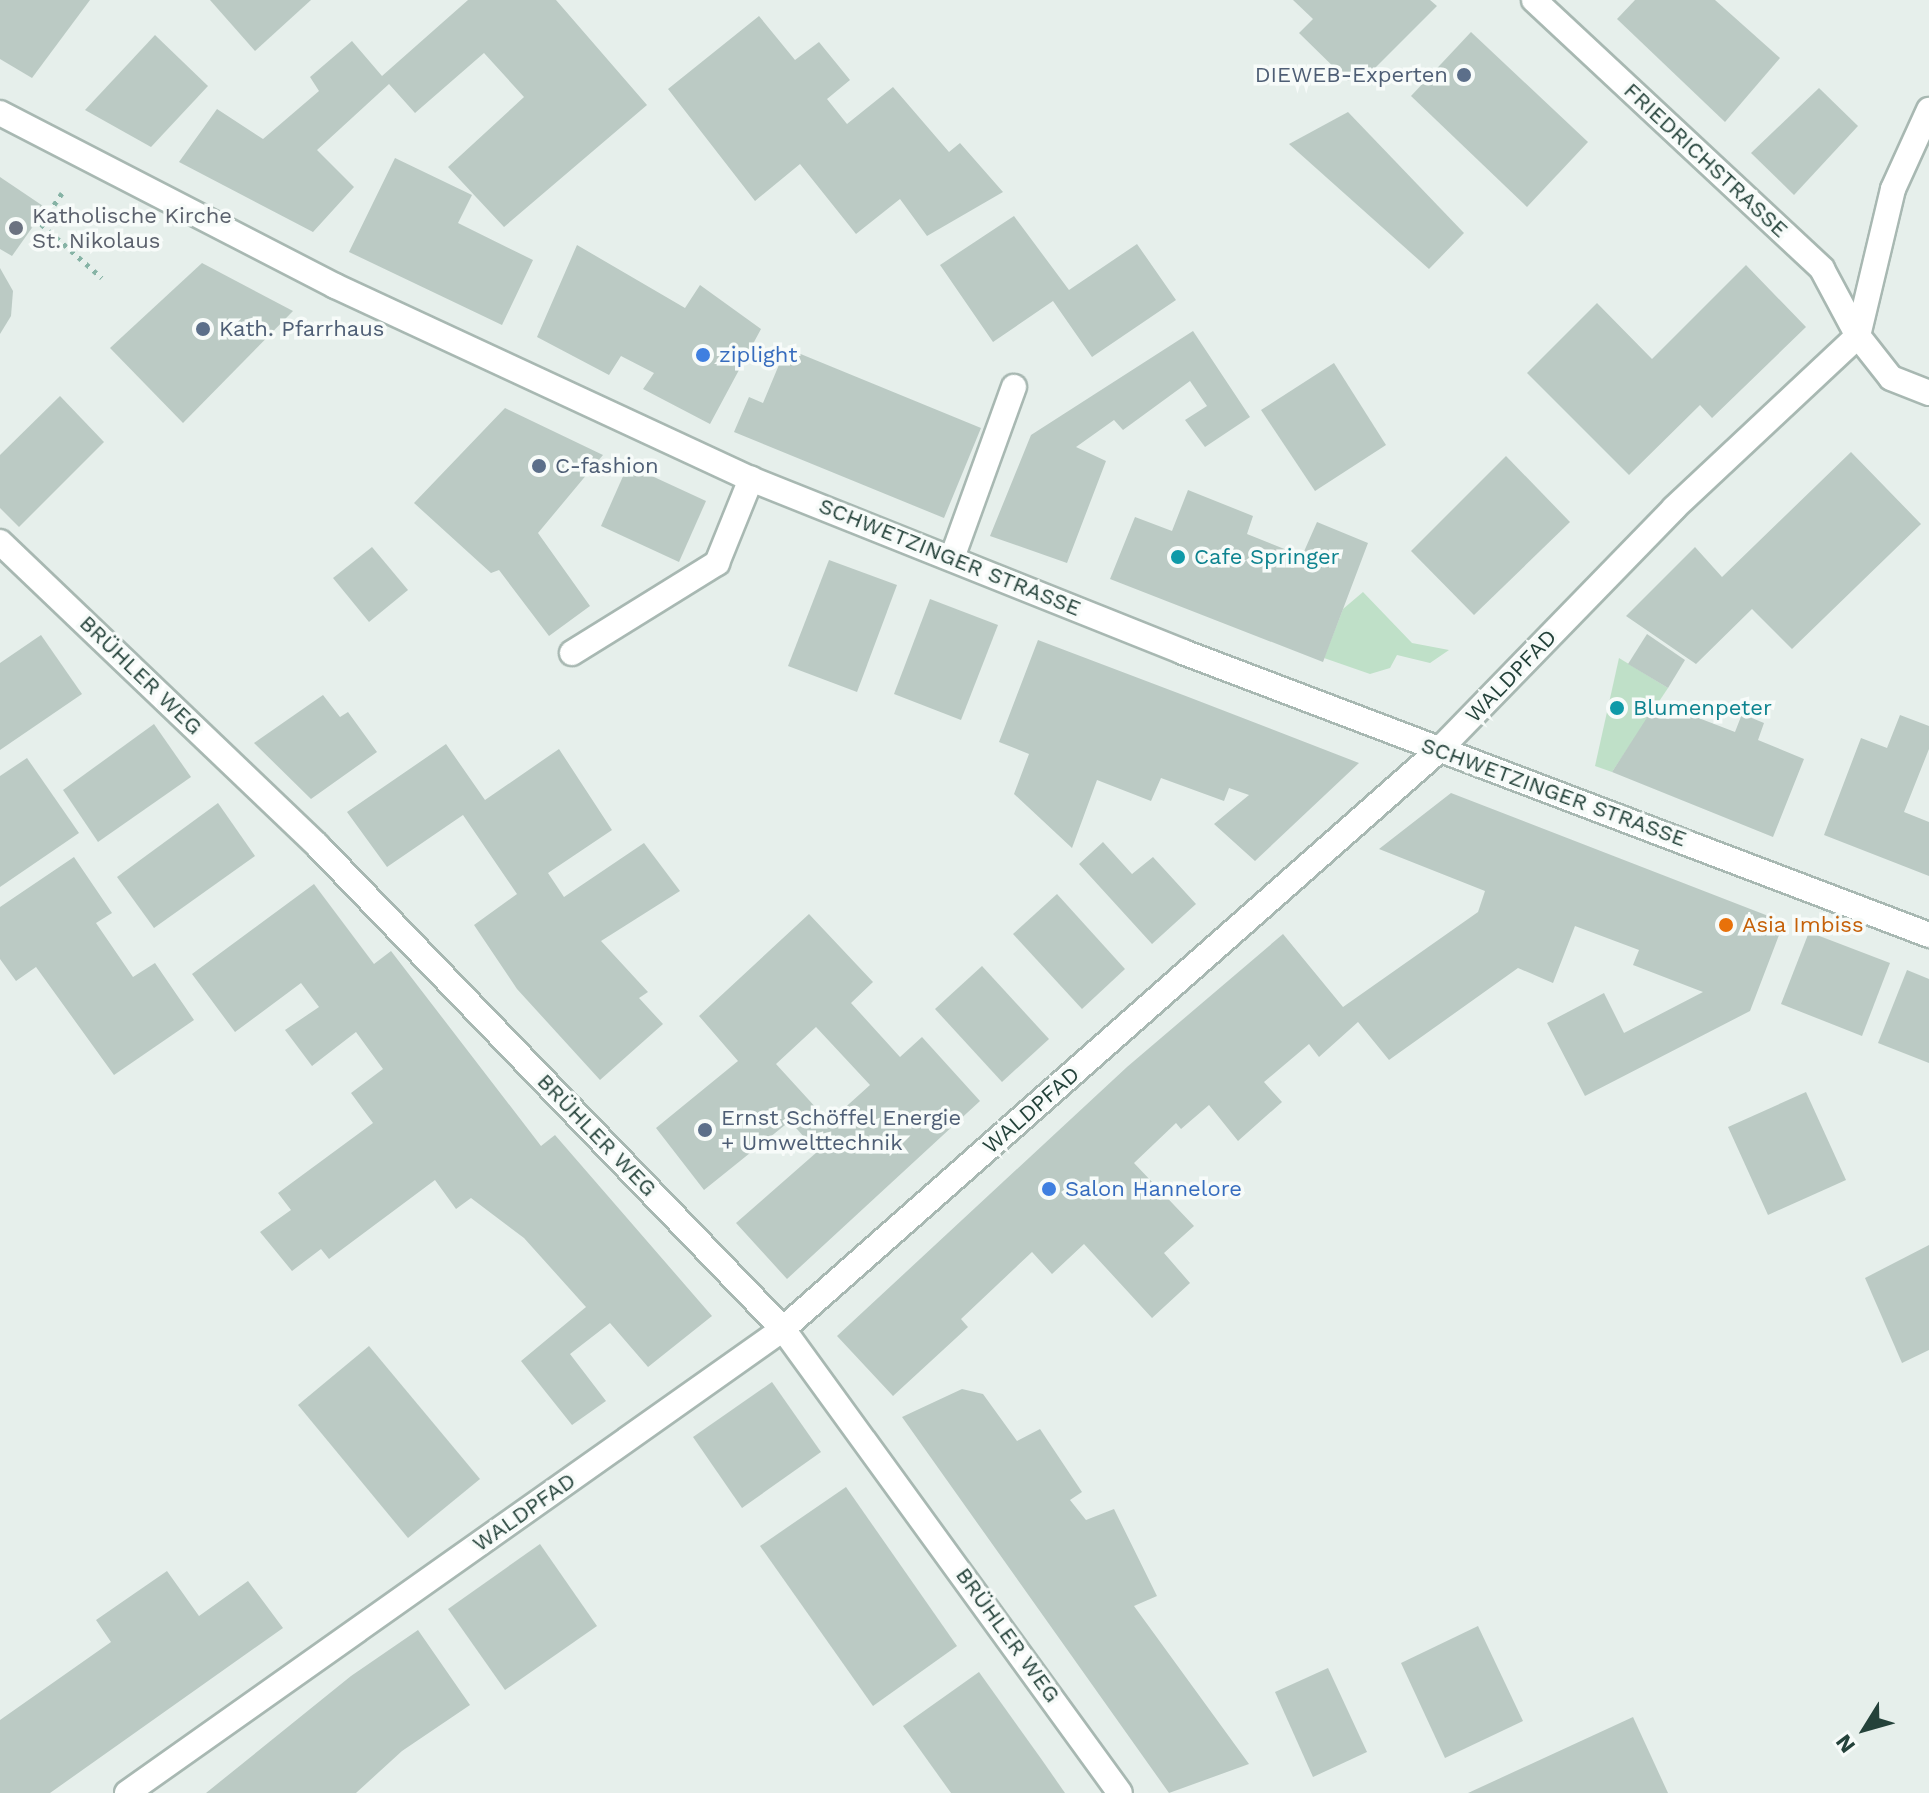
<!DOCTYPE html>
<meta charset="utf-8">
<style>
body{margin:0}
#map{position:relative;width:1929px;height:1793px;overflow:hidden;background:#e6efeb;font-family:"Work Sans",sans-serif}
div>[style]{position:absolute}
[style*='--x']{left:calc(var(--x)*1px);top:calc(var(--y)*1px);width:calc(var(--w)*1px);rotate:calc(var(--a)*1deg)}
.green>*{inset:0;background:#bfe0c8}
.building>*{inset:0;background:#bbcac4}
.path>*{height:5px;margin-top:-2.5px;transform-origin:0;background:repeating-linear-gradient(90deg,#86b3a5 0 4px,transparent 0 10px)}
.roads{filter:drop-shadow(2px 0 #a8b8b2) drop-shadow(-2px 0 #a8b8b2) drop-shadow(0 2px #a8b8b2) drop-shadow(0 -2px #a8b8b2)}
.minor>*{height:24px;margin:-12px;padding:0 12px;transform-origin:12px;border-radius:12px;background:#fff}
.dots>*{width:22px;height:22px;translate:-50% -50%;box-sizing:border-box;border:4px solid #f7fbf9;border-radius:50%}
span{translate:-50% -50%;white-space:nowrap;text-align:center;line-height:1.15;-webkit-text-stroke:7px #f7fbf9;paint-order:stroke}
.service-label{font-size:22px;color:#4e5e75}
.right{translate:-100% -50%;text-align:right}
.left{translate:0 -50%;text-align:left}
.street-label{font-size:22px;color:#24423a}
.worship-label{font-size:22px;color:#5b616d}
.shop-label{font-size:22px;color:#366cbe}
.culture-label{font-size:22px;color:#0d838f}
.food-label{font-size:22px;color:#c56008}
.north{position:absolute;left:1825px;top:1689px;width:80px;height:80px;-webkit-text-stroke:6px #f7fbf9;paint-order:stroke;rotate:233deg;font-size:22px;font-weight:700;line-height:32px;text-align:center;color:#24423a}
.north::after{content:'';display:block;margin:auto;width:28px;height:36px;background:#24423a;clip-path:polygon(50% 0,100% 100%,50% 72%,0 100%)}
</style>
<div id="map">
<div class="green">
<i style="clip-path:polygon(1363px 592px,1412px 643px,1449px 650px,1430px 663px,1397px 655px,1390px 668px,1370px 674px,1324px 658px,1343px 609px)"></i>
<i style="clip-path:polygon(1619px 658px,1668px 688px,1612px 772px,1595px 766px)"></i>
</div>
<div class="building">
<i style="clip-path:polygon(0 0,90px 0,32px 78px,0 59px)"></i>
<i style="clip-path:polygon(210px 0,311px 0,255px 51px)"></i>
<i style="clip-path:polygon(468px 0,556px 0,647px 105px,504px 227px,448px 167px,524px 97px,484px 53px,415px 113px,389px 84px,317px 150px,354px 187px,313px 232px,179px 162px,217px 109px,263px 139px,319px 91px,310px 77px,352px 41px,382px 76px)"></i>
<i style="clip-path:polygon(1293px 0,1430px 0,1437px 6px,1368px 75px,1348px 81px,1299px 33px,1313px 19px)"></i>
<i style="clip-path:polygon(1635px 0,1715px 0,1780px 58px,1725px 122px,1617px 19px)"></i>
<i style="clip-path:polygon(759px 16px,795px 60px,819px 42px,850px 80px,827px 99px,847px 124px,893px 87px,949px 152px,960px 143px,1003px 192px,927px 236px,900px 199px,856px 234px,800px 164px,755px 201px,668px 89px)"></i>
<i style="clip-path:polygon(1471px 32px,1588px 142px,1527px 207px,1411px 96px)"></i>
<i style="clip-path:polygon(155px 35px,208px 86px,151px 147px,85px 110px)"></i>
<i style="clip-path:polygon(1819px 88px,1858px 126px,1794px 195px,1751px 153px)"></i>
<i style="clip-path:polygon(1348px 112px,1464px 233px,1429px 269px,1289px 144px)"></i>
<i style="clip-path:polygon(395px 158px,472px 195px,458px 223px,533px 260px,502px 325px,349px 252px)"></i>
<i style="clip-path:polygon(0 177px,46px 208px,12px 256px,0 249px)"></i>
<i style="clip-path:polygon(1014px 216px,1069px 290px,1137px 244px,1176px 300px,1092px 357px,1053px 301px,993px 342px,940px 265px)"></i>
<i style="clip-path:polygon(577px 245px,685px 308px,700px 285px,761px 329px,710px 424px,643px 389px,654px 373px,621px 356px,609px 375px,537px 337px)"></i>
<i style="clip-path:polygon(202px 263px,293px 311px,183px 423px,110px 348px)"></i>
<i style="clip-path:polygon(1746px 265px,1806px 327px,1712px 418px,1700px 405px,1629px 475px,1527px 373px,1597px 303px,1652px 359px)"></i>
<i style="clip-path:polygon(0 268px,13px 291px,11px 316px,0 334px)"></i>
<i style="clip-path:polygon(1193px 331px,1250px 417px,1205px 447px,1185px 420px,1207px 406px,1190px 381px,1123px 430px,1114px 420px,1076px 447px,1106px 461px,1067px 563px,990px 536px,1031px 435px)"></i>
<i style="clip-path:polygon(786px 348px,981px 428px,944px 518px,734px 432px,749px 397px,763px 403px)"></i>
<i style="clip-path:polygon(1334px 363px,1386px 445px,1315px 491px,1261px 410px)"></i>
<i style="clip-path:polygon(60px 396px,104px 442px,19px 527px,0 508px,0 455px)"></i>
<i style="clip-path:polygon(505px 408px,603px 455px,538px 533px,590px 606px,549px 636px,499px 570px,491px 573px,414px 503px)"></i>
<i style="clip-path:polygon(1851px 452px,1921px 524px,1792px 649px,1752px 609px,1696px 664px,1626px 616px,1695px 547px,1722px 577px)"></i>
<i style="clip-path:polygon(1506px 456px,1570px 522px,1474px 615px,1411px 551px)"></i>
<i style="clip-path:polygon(628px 465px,706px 501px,679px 562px,601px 526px)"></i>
<i style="clip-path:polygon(1188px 490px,1253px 516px,1247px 534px,1302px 556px,1317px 522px,1368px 543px,1323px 662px,1110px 579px,1135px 517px,1172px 531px)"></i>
<i style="clip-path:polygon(372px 547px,408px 590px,369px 622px,333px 578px)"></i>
<i style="clip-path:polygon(829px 560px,897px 585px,857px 692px,788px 666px)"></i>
<i style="clip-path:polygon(930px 599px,998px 625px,961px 720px,894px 694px)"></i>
<i style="clip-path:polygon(1647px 634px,1685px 660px,1668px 688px,1628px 664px)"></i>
<i style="clip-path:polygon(41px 635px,82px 694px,0 750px,0 663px)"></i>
<i style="clip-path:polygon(1038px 640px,1191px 698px,1359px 763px,1255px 861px,1214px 824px,1249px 795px,1229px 788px,1224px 801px,1161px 778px,1151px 801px,1097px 780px,1072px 848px,1014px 794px,1029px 754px,999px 742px)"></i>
<i style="clip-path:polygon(323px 695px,340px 717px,348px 712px,377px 752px,311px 799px,254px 743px)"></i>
<i style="clip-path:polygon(1657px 702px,1735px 732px,1742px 714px,1764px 723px,1758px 740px,1804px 759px,1773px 837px,1612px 772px)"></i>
<i style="clip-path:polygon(1900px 715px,1929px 726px,1929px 749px,1904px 812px,1929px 822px,1929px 876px,1824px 835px,1861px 738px,1887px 748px)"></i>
<i style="clip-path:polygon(154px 724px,191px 777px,98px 842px,63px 790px)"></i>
<i style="clip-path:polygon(446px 744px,485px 800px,559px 749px,612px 830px,548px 873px,564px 897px,644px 843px,680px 891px,601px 941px,648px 992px,639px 998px,663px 1024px,600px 1080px,517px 989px,474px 925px,517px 894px,463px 815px,387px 867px,347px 812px)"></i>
<i style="clip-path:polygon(27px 758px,79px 833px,0 887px,0 776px)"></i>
<i style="clip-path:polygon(1451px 793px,1784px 922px,1750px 1011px,1585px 1096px,1547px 1023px,1604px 993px,1624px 1033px,1703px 992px,1633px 965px,1639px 950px,1575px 926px,1553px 983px,1518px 968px,1389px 1060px,1358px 1022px,1319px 1057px,1309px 1044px,1264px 1082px,1282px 1102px,1238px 1141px,1209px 1105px,1181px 1129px,1176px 1123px,1134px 1163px,1194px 1226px,1164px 1253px,1190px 1283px,1152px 1318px,1084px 1244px,1052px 1274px,1032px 1252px,961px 1319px,968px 1327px,893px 1396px,837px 1336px,1127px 1067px,1283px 934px,1343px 1007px,1478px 912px,1485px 891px,1379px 849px)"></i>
<i style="clip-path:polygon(218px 803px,255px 856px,154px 928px,117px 877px)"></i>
<i style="clip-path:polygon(1103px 842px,1132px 874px,1153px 857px,1196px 904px,1152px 944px,1079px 864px)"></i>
<i style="clip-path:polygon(74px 857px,112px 913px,96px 923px,133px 977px,155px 963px,194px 1020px,114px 1075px,36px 967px,16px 981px,0 959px,0 907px)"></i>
<i style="clip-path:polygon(314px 884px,374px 964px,391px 951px,541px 1146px,555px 1135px,712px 1316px,648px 1367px,610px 1323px,570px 1354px,606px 1401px,572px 1425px,521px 1361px,586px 1307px,524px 1238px,471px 1198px,456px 1209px,435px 1180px,329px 1259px,321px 1249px,292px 1271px,260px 1232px,291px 1210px,278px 1193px,373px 1123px,351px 1093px,383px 1069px,356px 1032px,312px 1066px,285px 1030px,319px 1007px,301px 983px,235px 1032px,192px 974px)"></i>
<i style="clip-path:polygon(1057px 894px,1125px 969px,1082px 1009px,1013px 934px)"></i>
<i style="clip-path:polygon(evenodd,809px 914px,873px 982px,851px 1003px,900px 1057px,922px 1037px,980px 1101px,787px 1279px,736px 1223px,817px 1152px,790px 1121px,704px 1190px,656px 1128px,738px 1061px,699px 1016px,809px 914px,816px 1027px,870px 1085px,829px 1122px,776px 1064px,816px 1027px)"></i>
<i style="clip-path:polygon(1809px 932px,1890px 963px,1862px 1036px,1781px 1004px)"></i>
<i style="clip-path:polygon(982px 966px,1049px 1039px,1002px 1082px,935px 1009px)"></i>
<i style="clip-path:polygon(1907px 970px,1929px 979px,1929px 1063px,1878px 1043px)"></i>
<i style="clip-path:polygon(1806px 1092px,1846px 1180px,1768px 1215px,1728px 1127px)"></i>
<i style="clip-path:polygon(1929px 1245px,1929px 1350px,1902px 1363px,1865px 1278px)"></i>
<i style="clip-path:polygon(369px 1346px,480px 1479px,408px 1538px,298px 1405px)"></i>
<i style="clip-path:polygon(772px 1382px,821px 1452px,742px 1508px,693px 1437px)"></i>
<i style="clip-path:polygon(962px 1389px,983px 1394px,1017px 1441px,1040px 1429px,1082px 1492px,1070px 1500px,1086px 1520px,1114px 1509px,1157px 1596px,1134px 1606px,1249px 1764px,1169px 1793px,902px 1417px)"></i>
<i style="clip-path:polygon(846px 1487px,957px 1646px,873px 1706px,760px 1546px)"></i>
<i style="clip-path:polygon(540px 1544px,597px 1626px,505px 1690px,448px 1609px)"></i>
<i style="clip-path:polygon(167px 1571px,199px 1616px,248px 1581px,283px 1628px,50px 1793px,0 1793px,0 1720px,111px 1642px,96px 1620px)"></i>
<i style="clip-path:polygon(1478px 1626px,1523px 1721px,1445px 1758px,1401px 1663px)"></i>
<i style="clip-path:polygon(418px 1630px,470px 1705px,402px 1751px,356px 1793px,206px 1793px,351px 1676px)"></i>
<i style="clip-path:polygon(1328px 1668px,1367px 1752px,1313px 1777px,1275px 1692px)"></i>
<i style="clip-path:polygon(979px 1672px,1042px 1760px,1065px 1793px,951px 1793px,903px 1726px)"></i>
<i style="clip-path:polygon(1633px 1717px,1668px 1793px,1468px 1793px)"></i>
</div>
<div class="path">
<i style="--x:62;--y:193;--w:37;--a:124"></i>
<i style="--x:41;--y:224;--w:81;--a:41.5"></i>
</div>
<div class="roads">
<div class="minor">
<i style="--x:1534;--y:0;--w:394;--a:43"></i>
<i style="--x:1822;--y:269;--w:76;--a:61.8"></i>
<i style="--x:1858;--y:336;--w:53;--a:51.8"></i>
<i style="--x:1891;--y:378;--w:41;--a:21.5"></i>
<i style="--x:0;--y:113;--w:377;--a:27.3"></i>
<i style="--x:335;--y:286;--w:459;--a:24.9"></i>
<i style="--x:751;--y:479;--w:465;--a:21.8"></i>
<i style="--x:1183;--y:652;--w:798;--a:20.77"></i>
<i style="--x:1858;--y:336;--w:151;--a:-76.6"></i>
<i style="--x:1893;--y:189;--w:87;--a:-65.5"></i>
<i style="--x:0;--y:542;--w:439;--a:43.7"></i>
<i style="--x:317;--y:845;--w:672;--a:46.09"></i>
<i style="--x:783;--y:1329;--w:573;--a:54.01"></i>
<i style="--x:952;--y:558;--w:182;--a:-70.1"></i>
<i style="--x:572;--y:653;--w:171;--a:-31.8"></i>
<i style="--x:717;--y:563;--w:91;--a:-68"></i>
<i style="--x:127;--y:1793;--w:804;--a:-35.27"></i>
<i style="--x:783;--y:1329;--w:875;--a:-41.43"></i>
<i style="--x:1439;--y:750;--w:337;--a:-45.8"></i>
<i style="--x:1674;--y:508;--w:252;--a:-43.1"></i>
</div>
</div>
<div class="dots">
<i style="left:1464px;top:75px;background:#5c6f8a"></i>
<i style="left:16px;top:228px;background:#6b7280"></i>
<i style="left:203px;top:329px;background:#5c6f8a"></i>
<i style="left:703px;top:355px;background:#3f7fe0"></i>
<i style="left:539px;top:466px;background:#5c6f8a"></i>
<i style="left:1178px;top:557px;background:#0f9aa8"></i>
<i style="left:1617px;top:708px;background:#0f9aa8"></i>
<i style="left:1726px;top:925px;background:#e8710a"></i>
<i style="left:705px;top:1130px;background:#5c6f8a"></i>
<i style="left:1049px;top:1189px;background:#3f7fe0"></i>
</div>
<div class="service-label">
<span class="right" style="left:1448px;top:75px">DIEWEB-Experten</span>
<span class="left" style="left:219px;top:329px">Kath. Pfarrhaus</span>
<span class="left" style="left:555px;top:466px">C-fashion</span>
<span class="left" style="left:721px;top:1130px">Ernst Schöffel Energie<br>+ Umwelttechnik</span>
</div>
<div class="street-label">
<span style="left:1706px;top:160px;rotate:43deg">FRIEDRICHSTRASSE</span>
<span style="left:950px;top:557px;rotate:22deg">SCHWETZINGER STRASSE</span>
<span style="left:141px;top:675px;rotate:44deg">BRÜHLER WEG</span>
<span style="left:1511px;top:676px;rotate:-46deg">WALDPFAD</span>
<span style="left:1554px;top:792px;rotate:20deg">SCHWETZINGER STRASSE</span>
<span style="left:1031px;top:1110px;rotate:-41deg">WALDPFAD</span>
<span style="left:597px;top:1135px;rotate:46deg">BRÜHLER WEG</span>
<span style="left:524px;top:1512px;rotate:-35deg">WALDPFAD</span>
<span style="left:1008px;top:1635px;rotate:54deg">BRÜHLER WEG</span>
</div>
<div class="worship-label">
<span class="left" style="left:32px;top:228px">Katholische Kirche<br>St. Nikolaus</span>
</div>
<div class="shop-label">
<span class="left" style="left:719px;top:355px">ziplight</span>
<span class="left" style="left:1065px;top:1189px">Salon Hannelore</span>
</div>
<div class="culture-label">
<span class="left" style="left:1194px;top:557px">Cafe Springer</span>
<span class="left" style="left:1633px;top:708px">Blumenpeter</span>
</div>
<div class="food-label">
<span class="left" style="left:1742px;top:925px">Asia Imbiss</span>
</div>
<div class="north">N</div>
</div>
